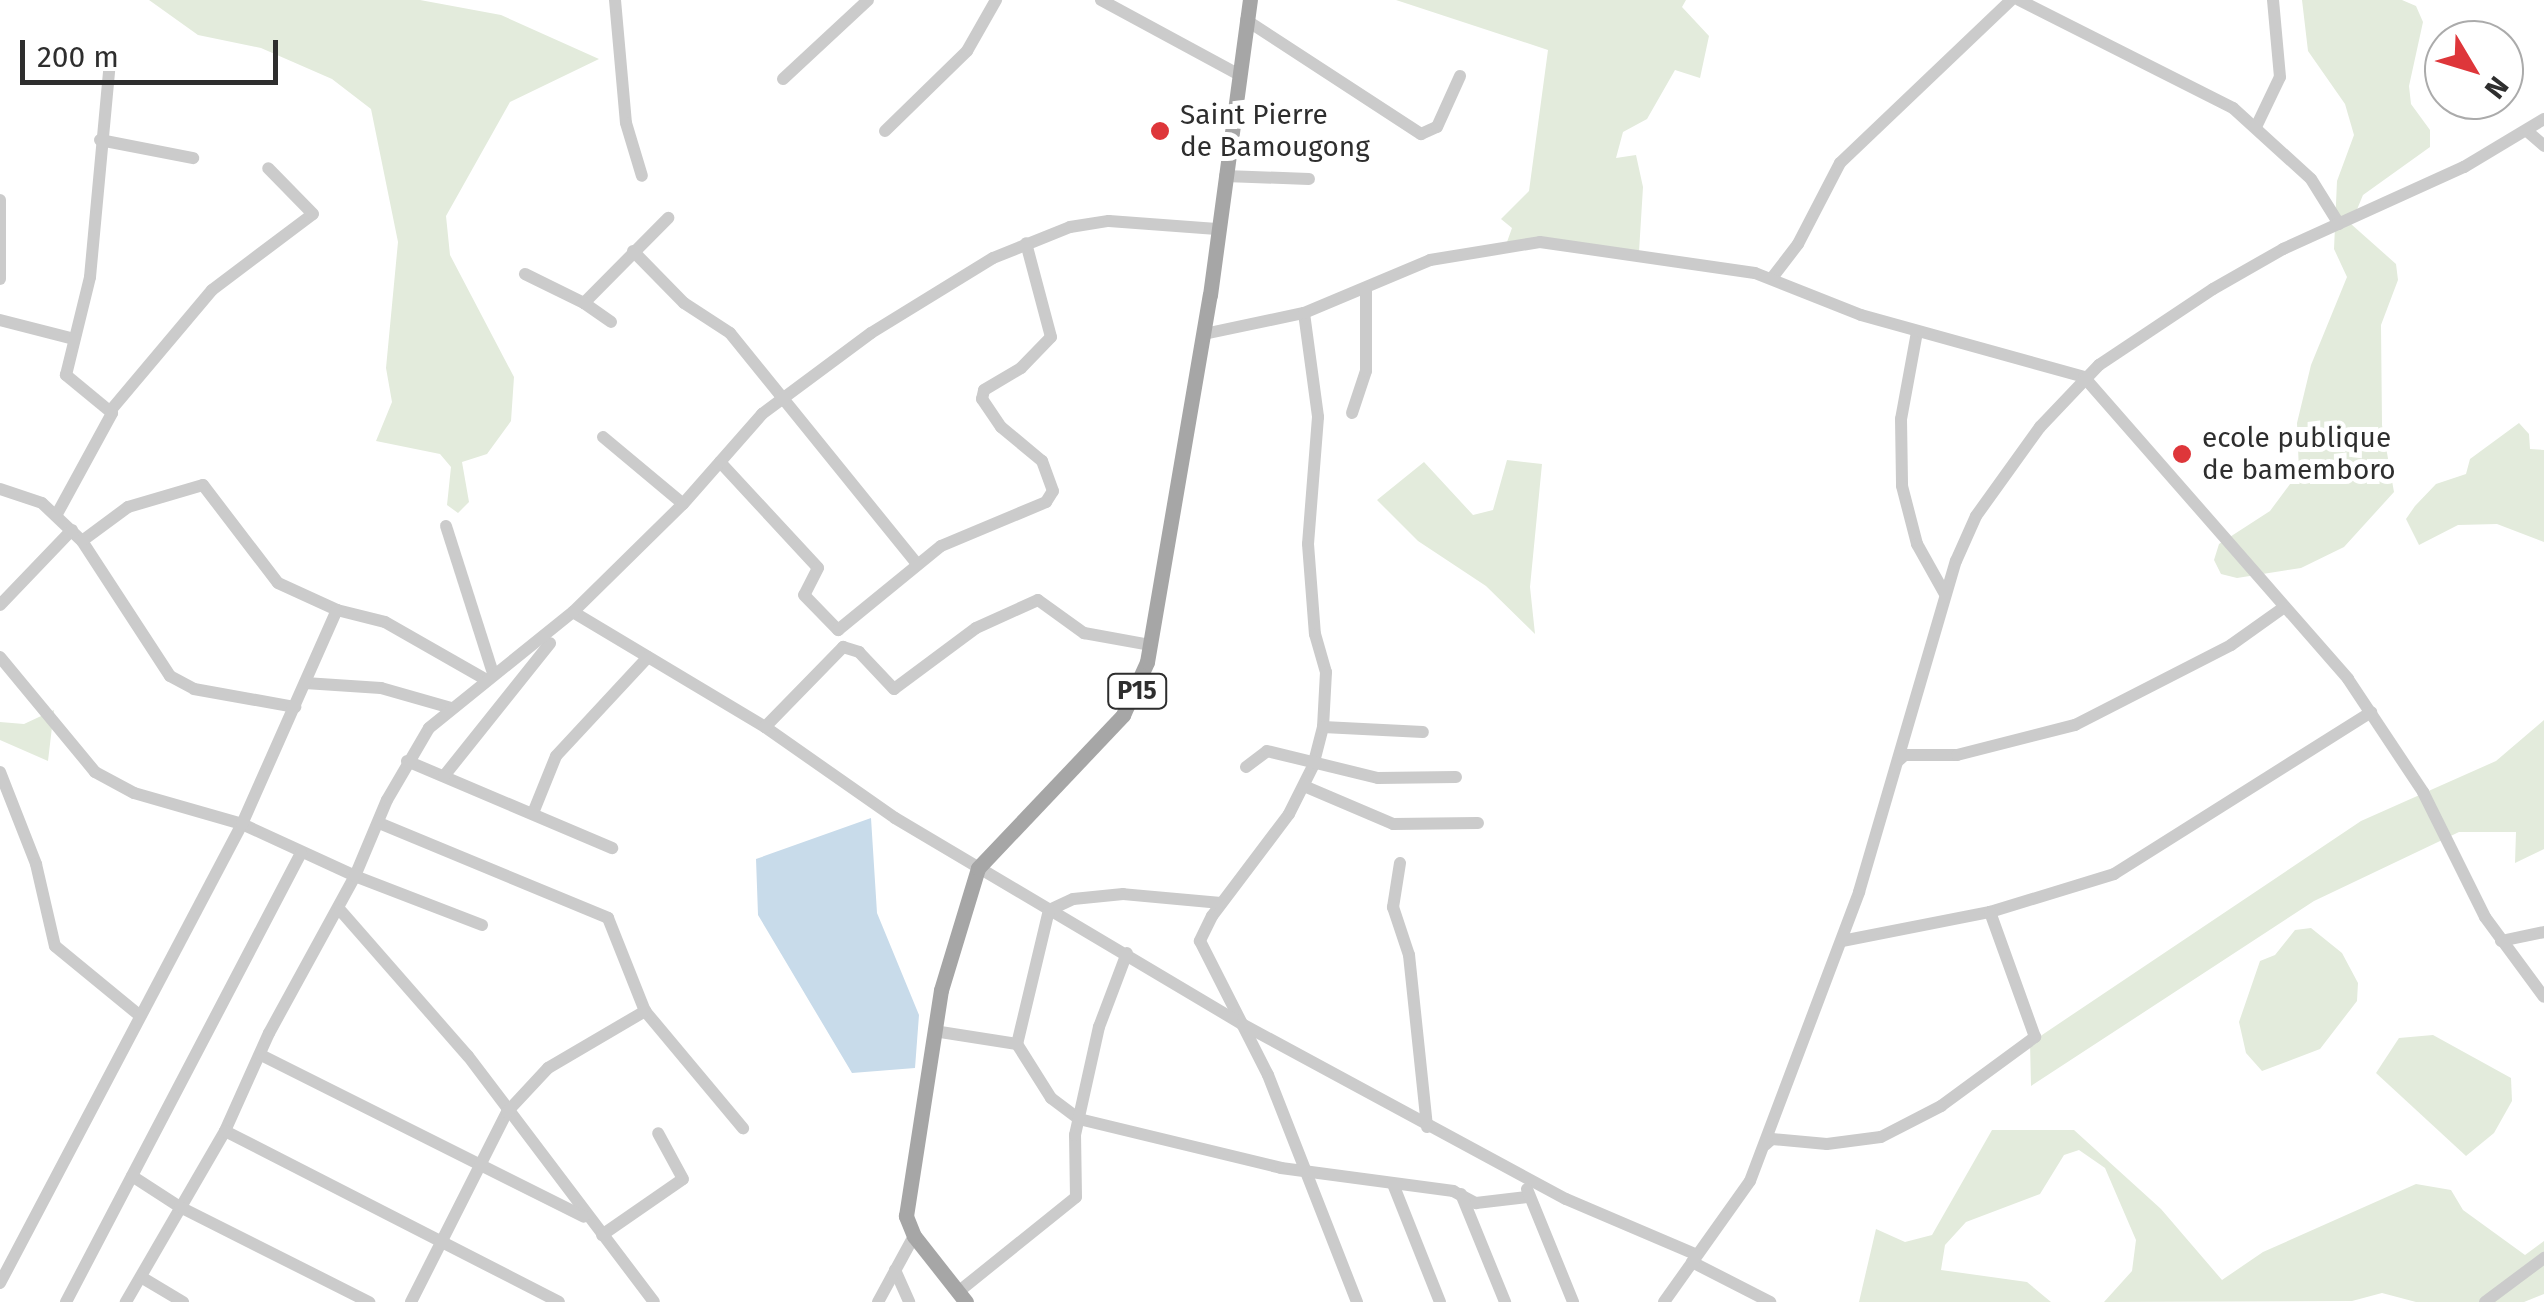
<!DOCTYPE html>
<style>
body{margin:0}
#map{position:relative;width:2544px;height:1302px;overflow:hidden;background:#fff;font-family:"Fira Sans",sans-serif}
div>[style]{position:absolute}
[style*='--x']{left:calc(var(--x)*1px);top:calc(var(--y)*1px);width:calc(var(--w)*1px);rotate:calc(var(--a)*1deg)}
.green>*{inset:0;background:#e3ebdc}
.water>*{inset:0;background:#c8dbea}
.minor>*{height:12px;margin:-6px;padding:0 6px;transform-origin:6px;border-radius:6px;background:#cbcbcb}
.major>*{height:15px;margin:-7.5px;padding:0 7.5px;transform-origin:7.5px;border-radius:7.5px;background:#a6a6a6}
.dots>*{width:28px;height:28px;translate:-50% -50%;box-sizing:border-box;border:5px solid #fff;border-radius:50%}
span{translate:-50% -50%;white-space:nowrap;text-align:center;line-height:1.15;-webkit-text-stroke:10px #fff;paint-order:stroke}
.shield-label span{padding:2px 8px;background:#fff;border:2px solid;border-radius:8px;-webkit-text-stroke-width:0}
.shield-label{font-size:25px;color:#2e2e2e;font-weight:700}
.poi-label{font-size:28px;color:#2e2e2e}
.left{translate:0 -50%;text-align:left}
.north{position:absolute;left:2424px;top:20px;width:100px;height:100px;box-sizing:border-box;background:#fff;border:2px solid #ababab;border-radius:50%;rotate:128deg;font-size:28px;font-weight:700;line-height:40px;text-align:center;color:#2e2e2e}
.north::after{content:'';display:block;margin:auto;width:35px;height:45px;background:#de363a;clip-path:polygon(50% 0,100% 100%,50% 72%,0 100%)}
.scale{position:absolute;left:20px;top:40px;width:258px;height:45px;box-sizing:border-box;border:5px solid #2e2e2e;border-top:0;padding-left:12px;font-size:30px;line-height:35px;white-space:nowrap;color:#2e2e2e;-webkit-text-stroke:8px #fff;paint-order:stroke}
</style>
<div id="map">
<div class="green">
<i style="clip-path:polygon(149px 0,420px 0,501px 15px,599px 59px,510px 102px,446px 216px,450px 255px,514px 377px,511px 421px,487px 454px,462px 462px,469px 502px,458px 513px,447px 505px,451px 467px,440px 454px,376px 441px,392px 402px,386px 368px,398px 242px,371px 109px,332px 79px,261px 48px,198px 35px)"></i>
<i style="clip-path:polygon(1396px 0,1686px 0,1682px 7px,1709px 36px,1700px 78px,1675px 70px,1647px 119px,1623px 132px,1616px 158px,1636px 155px,1643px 187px,1639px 252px,1507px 242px,1512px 228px,1501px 219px,1529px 191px,1548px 50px)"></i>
<i style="clip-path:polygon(2302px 0,2402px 0,2416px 6px,2423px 22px,2409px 86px,2411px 104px,2430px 130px,2430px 147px,2363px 195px,2351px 224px,2396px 264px,2398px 280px,2381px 325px,2382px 425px,2394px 492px,2344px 547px,2301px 568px,2237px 578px,2221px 574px,2214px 560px,2219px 544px,2270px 511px,2299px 472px,2297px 423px,2311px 365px,2347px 277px,2334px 249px,2337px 181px,2354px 135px,2345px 104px,2308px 51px)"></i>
<i style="clip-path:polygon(2519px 423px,2529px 434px,2530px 449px,2544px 450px,2544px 542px,2497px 524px,2458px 525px,2419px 545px,2406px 519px,2415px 506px,2436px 484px,2466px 474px,2470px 459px)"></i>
<i style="clip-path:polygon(1507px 460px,1542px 464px,1530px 587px,1535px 634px,1486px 586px,1418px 541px,1377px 500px,1424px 462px,1473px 515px,1493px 510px)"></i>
<i style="clip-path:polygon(54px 710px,48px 761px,0 740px,0 722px,24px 724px)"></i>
<i style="clip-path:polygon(2544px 720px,2544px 849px,2515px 863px,2516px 832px,2459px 832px,2314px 901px,2031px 1086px,2030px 1043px,2361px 821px,2496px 761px)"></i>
<i style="clip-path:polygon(2311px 928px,2342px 953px,2358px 983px,2357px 1001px,2320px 1049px,2262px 1071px,2246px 1053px,2239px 1022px,2260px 961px,2275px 955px,2295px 930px)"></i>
<i style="clip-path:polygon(2433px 1035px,2511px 1078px,2512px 1101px,2494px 1133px,2466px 1156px,2376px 1073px,2399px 1038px)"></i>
<i style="clip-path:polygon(1992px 1130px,2074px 1130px,2161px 1209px,2222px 1280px,2263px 1252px,2416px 1184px,2451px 1190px,2463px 1210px,2525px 1255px,2544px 1241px,2544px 1294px,2524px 1302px,2416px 1302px,2382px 1293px,2352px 1301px,2104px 1302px,2132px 1271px,2136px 1240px,2105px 1168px,2079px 1150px,2064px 1155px,2040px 1194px,1966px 1222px,1945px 1245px,1941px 1270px,2027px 1282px,2051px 1302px,1859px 1302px,1876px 1229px,1905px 1242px,1932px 1235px)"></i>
</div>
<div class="water">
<i style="clip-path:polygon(871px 818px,877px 913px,919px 1015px,915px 1068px,852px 1073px,758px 915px,756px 859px)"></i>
</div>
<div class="minor">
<i style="--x:615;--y:0;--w:123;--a:84.9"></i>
<i style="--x:626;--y:123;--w:55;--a:73.2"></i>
<i style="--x:1101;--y:0;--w:156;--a:28.4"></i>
<i style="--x:2019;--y:0;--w:240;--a:26.8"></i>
<i style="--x:2233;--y:108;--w:105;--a:42.3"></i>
<i style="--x:2311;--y:179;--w:53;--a:58.1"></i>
<i style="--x:1246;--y:20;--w:209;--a:33.1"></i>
<i style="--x:1421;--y:134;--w:17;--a:-24"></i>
<i style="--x:1437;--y:127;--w:56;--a:-65.7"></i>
<i style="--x:783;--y:79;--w:116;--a:-42.9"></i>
<i style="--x:2256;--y:127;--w:55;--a:-64.4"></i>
<i style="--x:2280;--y:77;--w:77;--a:-95.2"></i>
<i style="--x:885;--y:131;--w:115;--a:-44.3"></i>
<i style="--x:967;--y:51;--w:59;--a:-60.4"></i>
<i style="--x:2527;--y:131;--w:23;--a:41"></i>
<i style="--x:100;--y:140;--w:95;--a:11"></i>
<i style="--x:1225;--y:176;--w:84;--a:2"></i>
<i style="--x:0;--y:200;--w:79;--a:90"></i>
<i style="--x:633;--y:251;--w:73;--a:45.6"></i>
<i style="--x:684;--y:303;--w:55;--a:33.1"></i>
<i style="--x:730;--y:333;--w:297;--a:51"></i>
<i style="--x:525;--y:274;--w:66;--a:26.2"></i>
<i style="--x:584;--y:303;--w:120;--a:-45.3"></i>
<i style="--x:1772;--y:278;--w:43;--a:-52.6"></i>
<i style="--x:1798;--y:244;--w:91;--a:-62.6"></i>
<i style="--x:1840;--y:163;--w:236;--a:-43.6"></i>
<i style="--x:584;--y:303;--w:33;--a:35"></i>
<i style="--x:1304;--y:313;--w:105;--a:82.3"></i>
<i style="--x:1318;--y:417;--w:127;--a:94.5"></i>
<i style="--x:1308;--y:544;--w:90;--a:85.6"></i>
<i style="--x:1315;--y:634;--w:40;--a:74"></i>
<i style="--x:1326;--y:672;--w:55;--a:93.1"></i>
<i style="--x:1323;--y:727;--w:40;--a:104.4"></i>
<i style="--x:1313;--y:766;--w:54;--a:116.6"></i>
<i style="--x:1289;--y:814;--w:128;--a:127"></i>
<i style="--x:1212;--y:916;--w:28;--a:116"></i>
<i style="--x:1200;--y:941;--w:150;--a:63.1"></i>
<i style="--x:1268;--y:1075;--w:244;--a:68.6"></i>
<i style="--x:0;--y:320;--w:76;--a:14.4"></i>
<i style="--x:1917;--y:332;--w:88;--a:100.4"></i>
<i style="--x:1901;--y:419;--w:67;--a:89.1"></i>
<i style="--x:1902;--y:486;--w:60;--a:75.5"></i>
<i style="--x:1917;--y:544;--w:57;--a:60.8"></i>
<i style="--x:1204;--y:334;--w:102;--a:-11.9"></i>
<i style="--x:1304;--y:313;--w:137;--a:-22.8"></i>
<i style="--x:1430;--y:260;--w:111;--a:-9.3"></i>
<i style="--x:1540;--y:242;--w:217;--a:8.2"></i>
<i style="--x:1755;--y:273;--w:114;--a:21.6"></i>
<i style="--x:1861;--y:315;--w:231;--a:15.5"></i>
<i style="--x:2084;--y:377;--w:401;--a:48.8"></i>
<i style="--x:2348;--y:679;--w:136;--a:56.4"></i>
<i style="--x:2423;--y:792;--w:140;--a:63.6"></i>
<i style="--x:2485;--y:917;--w:99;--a:53.6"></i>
<i style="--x:111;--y:410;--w:157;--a:-49.9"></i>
<i style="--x:212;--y:290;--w:126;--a:-37"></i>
<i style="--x:313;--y:214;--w:64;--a:-134.4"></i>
<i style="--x:1352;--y:413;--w:44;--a:-71.6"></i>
<i style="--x:1366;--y:371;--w:82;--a:-90"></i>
<i style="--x:603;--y:437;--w:104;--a:39.9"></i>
<i style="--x:720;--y:462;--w:144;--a:47.2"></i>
<i style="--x:818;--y:568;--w:30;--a:117"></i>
<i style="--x:804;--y:595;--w:49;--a:45.8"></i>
<i style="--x:838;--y:630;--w:133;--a:-39.2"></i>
<i style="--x:941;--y:546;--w:114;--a:-22.7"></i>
<i style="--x:1046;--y:502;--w:13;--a:-58"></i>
<i style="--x:1053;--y:491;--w:32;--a:-110"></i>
<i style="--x:1042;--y:461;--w:53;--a:-140.3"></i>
<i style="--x:1001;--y:427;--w:34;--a:-124"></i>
<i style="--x:982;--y:399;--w:9;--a:-77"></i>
<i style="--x:984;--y:390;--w:43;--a:-30.7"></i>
<i style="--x:1021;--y:368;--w:43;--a:-45.9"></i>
<i style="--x:1051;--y:337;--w:97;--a:-104.9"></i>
<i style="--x:0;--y:489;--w:44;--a:18.4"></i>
<i style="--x:42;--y:503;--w:55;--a:43.5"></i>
<i style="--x:82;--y:541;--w:161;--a:56.9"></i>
<i style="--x:170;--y:676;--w:27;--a:28"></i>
<i style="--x:194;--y:689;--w:103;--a:10.1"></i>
<i style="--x:57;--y:514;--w:115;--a:-61.4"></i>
<i style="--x:112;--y:413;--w:60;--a:-140.4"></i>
<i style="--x:66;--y:375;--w:101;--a:-76.2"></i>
<i style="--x:90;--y:277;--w:217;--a:-84.7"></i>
<i style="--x:446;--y:526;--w:154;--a:72.3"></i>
<i style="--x:82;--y:541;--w:57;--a:-36.5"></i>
<i style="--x:128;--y:507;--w:78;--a:-16.3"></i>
<i style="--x:203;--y:485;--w:123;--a:52.6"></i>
<i style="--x:278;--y:583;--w:65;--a:24.6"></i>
<i style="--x:337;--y:610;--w:49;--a:14"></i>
<i style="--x:385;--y:622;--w:115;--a:29.7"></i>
<i style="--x:0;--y:605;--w:104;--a:-46.2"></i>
<i style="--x:573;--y:612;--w:224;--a:30.9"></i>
<i style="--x:765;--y:727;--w:159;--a:35"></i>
<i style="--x:895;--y:818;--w:404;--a:30.7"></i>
<i style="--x:1242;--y:1024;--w:368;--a:28.4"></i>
<i style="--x:1566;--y:1199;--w:142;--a:23.1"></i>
<i style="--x:0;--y:657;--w:149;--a:50.4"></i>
<i style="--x:95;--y:772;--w:44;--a:28.3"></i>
<i style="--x:134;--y:793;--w:112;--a:16"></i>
<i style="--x:242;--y:824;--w:124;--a:24.7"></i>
<i style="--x:355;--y:876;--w:179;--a:118.7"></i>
<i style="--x:269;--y:1033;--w:107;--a:114.2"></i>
<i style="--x:225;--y:1131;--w:198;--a:120.1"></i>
<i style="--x:305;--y:683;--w:76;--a:3.8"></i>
<i style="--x:381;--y:688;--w:73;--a:15.9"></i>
<i style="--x:765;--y:727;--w:112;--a:-45.7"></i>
<i style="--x:843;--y:647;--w:17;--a:17"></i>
<i style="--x:859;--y:652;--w:51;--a:46.6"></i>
<i style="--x:894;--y:689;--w:102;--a:-36.6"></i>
<i style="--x:976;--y:628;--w:68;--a:-24.3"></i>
<i style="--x:1038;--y:600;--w:57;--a:35.7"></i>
<i style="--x:1084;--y:633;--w:68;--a:10.2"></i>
<i style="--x:1323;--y:727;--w:100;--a:2.9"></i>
<i style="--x:407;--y:761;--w:223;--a:23"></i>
<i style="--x:1898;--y:761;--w:9;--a:-41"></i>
<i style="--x:1905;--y:755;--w:52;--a:0"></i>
<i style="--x:1957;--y:755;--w:122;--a:-14.3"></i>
<i style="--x:2075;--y:725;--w:175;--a:-27.1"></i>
<i style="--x:2231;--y:645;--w:64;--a:-35.4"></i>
<i style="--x:1246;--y:767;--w:26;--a:-37"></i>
<i style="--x:1267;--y:751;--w:114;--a:13.7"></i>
<i style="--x:1378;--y:778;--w:78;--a:-0.7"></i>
<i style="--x:0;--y:772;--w:99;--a:68.6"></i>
<i style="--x:36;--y:864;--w:84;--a:77"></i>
<i style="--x:55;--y:946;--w:109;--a:39.4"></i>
<i style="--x:444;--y:776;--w:170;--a:-51.4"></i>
<i style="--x:1304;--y:786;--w:97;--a:23.1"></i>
<i style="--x:1393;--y:824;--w:85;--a:-0.7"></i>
<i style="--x:533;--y:813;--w:61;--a:-68"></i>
<i style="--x:556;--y:756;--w:135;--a:-47.1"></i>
<i style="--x:379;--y:823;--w:248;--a:22.5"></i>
<i style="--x:608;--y:918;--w:100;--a:68.3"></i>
<i style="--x:645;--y:1011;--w:153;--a:50.1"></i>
<i style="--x:1400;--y:863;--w:45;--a:99"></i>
<i style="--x:1393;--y:907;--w:51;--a:71.6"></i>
<i style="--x:1409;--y:955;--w:173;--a:84"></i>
<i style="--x:1221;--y:903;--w:98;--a:-174.8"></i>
<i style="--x:1123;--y:894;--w:50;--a:174.3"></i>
<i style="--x:1073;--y:899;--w:26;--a:155"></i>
<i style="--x:1049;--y:910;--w:138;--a:103.4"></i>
<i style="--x:1017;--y:1044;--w:64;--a:57.8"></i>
<i style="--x:1051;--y:1098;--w:35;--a:37"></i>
<i style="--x:1079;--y:1119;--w:208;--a:13.6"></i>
<i style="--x:1281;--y:1168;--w:174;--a:7.6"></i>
<i style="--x:1453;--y:1191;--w:26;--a:28"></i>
<i style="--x:1476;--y:1203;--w:51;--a:-6.7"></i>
<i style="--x:340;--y:910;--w:194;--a:48.8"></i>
<i style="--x:468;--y:1056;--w:308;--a:52.9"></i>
<i style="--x:482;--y:925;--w:136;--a:-158.9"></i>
<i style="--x:355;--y:876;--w:82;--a:-67.2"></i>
<i style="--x:387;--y:800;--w:83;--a:-59.7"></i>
<i style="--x:429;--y:728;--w:185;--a:-38.9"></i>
<i style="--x:573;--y:612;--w:154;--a:-44.5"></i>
<i style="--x:683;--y:504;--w:120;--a:-48.7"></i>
<i style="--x:762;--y:414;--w:136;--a:-36.6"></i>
<i style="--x:871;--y:333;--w:143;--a:-31.6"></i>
<i style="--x:993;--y:258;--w:83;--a:-21.9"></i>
<i style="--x:1070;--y:227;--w:39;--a:-9"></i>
<i style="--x:1109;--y:221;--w:108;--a:4.2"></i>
<i style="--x:1842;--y:941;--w:151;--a:-11.1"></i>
<i style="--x:1990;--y:912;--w:130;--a:-17"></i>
<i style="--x:2114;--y:874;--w:304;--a:-32.2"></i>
<i style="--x:2501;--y:941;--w:44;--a:-11.8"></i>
<i style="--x:934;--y:1031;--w:84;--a:8.9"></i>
<i style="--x:261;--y:1055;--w:361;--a:26.6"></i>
<i style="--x:225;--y:1131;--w:375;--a:27.1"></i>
<i style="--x:1765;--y:1145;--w:9;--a:-41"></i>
<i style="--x:1772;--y:1139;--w:55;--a:5.2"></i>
<i style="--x:1827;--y:1144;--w:54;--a:-7.4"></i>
<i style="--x:1881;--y:1137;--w:68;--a:-27.3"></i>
<i style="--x:1941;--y:1106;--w:117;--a:-36.3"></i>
<i style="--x:2035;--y:1037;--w:133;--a:-109.8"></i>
<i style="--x:132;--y:1176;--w:57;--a:32.9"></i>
<i style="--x:180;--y:1207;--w:212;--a:26.7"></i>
<i style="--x:1393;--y:1184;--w:127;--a:68.3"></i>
<i style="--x:1527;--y:1189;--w:122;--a:67.8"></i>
<i style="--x:1461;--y:1194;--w:117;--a:67.8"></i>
<i style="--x:602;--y:1235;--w:98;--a:-34.7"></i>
<i style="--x:683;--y:1179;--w:52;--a:-118.5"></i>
<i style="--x:1692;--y:1262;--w:88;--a:27.1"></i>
<i style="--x:895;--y:1270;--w:35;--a:66"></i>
<i style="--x:141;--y:1277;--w:49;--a:30.8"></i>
<i style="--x:0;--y:1283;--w:519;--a:-62.2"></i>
<i style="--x:242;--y:824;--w:234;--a:-66.1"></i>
<i style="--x:958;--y:1292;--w:151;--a:-38.8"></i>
<i style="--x:1076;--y:1197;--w:62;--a:-90.9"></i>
<i style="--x:1075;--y:1135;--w:111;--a:-77.5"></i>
<i style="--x:1099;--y:1027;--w:79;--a:-69.3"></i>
<i style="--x:66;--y:1302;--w:507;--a:-62.37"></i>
<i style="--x:411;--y:1302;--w:213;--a:-63.2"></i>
<i style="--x:507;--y:1112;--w:60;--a:-47"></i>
<i style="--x:548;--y:1068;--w:113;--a:-30.4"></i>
<i style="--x:878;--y:1302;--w:75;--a:-61.4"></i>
<i style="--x:1664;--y:1302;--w:148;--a:-54.6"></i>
<i style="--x:1750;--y:1181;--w:309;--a:-69.3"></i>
<i style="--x:1859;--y:892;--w:345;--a:-73.7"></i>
<i style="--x:1956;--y:561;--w:49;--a:-66"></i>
<i style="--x:1976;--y:516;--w:110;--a:-54.3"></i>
<i style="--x:2040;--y:427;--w:86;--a:-46.4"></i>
<i style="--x:2099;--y:365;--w:137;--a:-33.7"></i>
<i style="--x:2213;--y:289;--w:81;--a:-29.7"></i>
<i style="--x:2283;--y:249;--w:199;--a:-24.4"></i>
<i style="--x:2464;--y:167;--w:93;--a:-31"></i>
<i style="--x:2485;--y:1302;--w:74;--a:-36.7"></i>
</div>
<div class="major">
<i style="--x:966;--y:1302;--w:84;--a:-128.2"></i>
<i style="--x:914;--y:1236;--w:22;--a:-112"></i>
<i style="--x:906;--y:1216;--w:229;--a:-81.2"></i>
<i style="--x:941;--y:990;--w:127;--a:-73.1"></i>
<i style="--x:978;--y:868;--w:211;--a:-46.5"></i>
<i style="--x:1123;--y:715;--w:58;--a:-65.6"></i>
<i style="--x:1147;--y:662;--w:372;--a:-80.3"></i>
<i style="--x:1210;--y:295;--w:298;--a:-82.3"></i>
</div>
<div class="dots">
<i style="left:1160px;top:131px;background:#de363a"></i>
<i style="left:2182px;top:454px;background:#de363a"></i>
</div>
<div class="shield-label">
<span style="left:1137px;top:691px">P15</span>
</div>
<div class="poi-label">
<span class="left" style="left:1180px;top:131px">Saint Pierre<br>de Bamougong</span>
<span class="left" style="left:2202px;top:454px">ecole publique<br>de bamemboro</span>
</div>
<div class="north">N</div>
<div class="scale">200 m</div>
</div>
